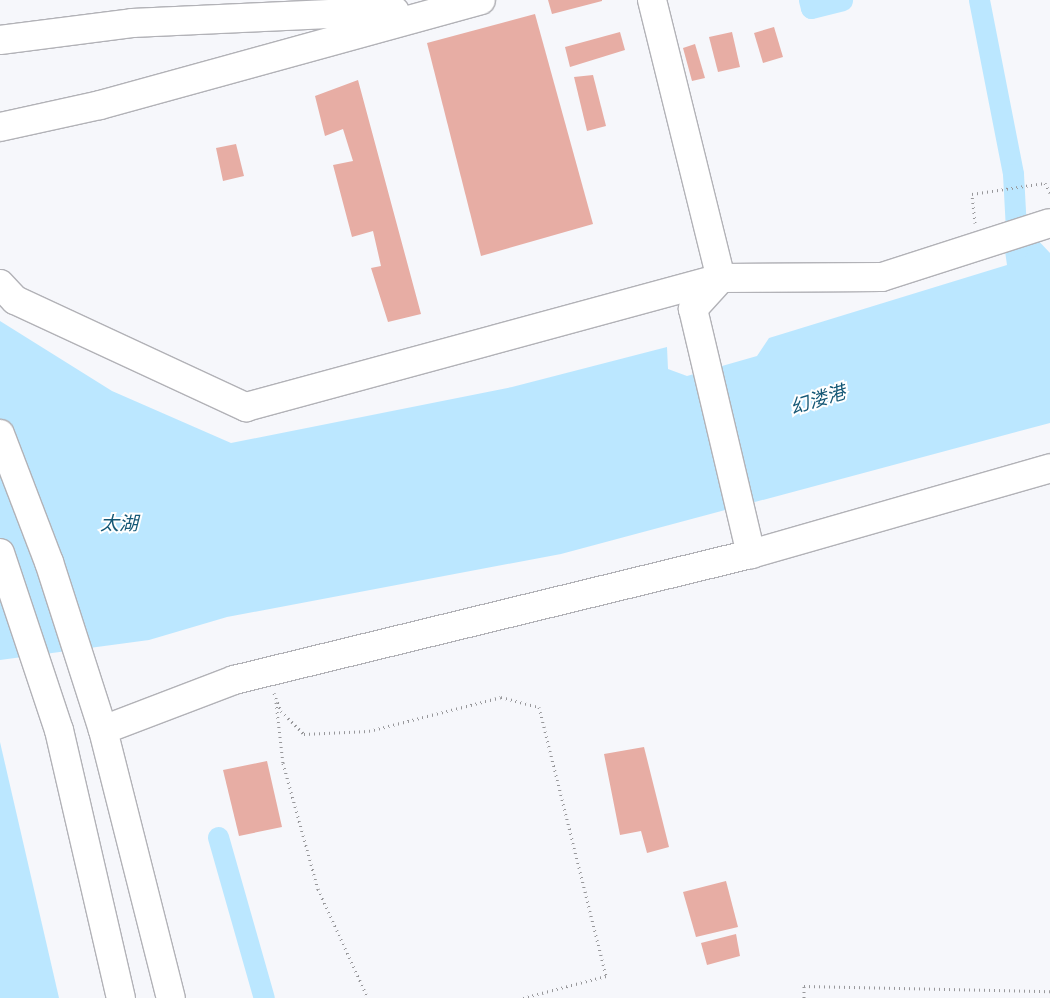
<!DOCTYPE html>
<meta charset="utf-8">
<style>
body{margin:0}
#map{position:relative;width:1050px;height:998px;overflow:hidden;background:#f6f7fb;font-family:"Libre Baskerville","Noto Sans SC",serif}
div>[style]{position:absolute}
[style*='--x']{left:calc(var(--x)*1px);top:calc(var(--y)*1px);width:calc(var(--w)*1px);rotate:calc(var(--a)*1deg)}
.water>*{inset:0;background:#bbe7ff}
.canal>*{height:21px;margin:-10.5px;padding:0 10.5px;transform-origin:10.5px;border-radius:10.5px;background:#bbe7ff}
.building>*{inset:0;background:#e7ada4}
.path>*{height:3px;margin-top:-1.5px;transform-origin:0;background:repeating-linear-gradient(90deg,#98989b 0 1px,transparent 0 5px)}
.roads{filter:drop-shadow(1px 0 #b2b2b7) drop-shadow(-1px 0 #b2b2b7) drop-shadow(0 1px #b2b2b7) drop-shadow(0 -1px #b2b2b7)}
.secondary>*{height:28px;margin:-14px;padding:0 14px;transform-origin:14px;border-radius:14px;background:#fff}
span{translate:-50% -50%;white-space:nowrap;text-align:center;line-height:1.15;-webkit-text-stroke:4px #fff;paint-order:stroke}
.water-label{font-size:19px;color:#155876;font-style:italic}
</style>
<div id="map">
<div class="water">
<i style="clip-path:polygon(1033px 235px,1050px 253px,1050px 423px,561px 554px,227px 617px,149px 640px,0 660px,0 321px,112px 391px,231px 443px,512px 387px,667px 347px,668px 369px,687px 376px,757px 356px,769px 338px,1007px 265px,1004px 244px)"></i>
<i style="clip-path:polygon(0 742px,59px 998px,0 998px)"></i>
</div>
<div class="canal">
<i style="--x:809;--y:0;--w:8;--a:76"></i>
<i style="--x:811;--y:8;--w:32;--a:-14"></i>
<i style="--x:979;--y:0;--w:177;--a:78.9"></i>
<i style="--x:1013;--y:174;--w:75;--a:86.9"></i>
<i style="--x:218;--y:837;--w:167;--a:74.1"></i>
</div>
<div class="building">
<i style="clip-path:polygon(548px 0,602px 0,602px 1px,552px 14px)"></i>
<i style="clip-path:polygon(535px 14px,593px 224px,481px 256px,427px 43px)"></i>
<i style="clip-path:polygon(774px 27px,783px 57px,763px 63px,754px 33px)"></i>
<i style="clip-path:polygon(620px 32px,625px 50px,570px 67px,565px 47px)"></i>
<i style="clip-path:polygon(732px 32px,740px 67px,718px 72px,709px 37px)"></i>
<i style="clip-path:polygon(695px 44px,705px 78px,692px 81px,683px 48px)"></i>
<i style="clip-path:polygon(593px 75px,606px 126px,587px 131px,574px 77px)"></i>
<i style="clip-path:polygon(358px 80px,421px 314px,388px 322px,371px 268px,381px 266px,373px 231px,352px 237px,333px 165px,353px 161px,343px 129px,325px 136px,315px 96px)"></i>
<i style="clip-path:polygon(236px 144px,244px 176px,223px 181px,216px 148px)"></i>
<i style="clip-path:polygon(644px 747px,669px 847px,647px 853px,641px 831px,620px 835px,604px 754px)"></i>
<i style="clip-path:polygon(267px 761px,282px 827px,239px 836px,223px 770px)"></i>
<i style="clip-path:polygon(726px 881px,738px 927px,696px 937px,683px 892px)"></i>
<i style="clip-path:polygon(736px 934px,740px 956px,707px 965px,701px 943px)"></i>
</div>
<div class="path">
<i style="--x:975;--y:223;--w:29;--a:-96"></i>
<i style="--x:972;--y:194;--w:74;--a:-8.6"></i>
<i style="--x:1045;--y:183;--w:11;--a:63"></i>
<i style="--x:274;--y:693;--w:19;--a:69"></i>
<i style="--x:281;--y:711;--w:33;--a:45"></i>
<i style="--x:304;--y:734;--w:65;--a:-2.6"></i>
<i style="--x:369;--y:731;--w:136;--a:-14.4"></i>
<i style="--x:501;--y:697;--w:39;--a:15"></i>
<i style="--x:539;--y:707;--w:277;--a:76"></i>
<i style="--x:606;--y:976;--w:87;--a:165.3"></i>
<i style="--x:276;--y:702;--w:61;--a:83.5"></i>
<i style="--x:283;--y:763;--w:131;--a:74.5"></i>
<i style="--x:318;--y:889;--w:120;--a:65.4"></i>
<i style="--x:804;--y:998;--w:12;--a:-90"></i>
<i style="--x:804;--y:986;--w:246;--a:1.2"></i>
</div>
<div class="roads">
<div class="secondary">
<i style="--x:652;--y:0;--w:286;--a:76.1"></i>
<i style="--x:721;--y:278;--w:42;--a:132.1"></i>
<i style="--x:693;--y:309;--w:252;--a:76.7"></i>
<i style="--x:0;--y:40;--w:133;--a:-7.3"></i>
<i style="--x:132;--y:23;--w:263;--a:-2.6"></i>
<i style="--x:0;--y:127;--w:102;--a:-12.4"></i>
<i style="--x:100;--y:105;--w:395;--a:-15.4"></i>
<i style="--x:0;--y:284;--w:22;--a:47"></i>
<i style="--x:15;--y:300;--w:255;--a:24.9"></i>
<i style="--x:246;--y:407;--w:492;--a:-15.2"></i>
<i style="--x:721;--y:278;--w:161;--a:-0.4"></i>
<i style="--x:882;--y:277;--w:176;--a:-17.8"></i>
<i style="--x:0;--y:434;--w:137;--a:69.1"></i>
<i style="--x:49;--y:562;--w:176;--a:72.2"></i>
<i style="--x:103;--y:730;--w:276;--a:75.8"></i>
<i style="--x:0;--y:553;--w:187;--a:71.6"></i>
<i style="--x:59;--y:730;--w:275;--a:77"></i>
<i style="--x:103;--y:730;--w:140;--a:-20.9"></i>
<i style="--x:234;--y:680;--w:532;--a:-13.7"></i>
<i style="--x:751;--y:554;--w:311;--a:-16"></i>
</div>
</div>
<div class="water-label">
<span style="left:818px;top:400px;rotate:-17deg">幻溇港</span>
<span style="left:119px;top:524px">太湖</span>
</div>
</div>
